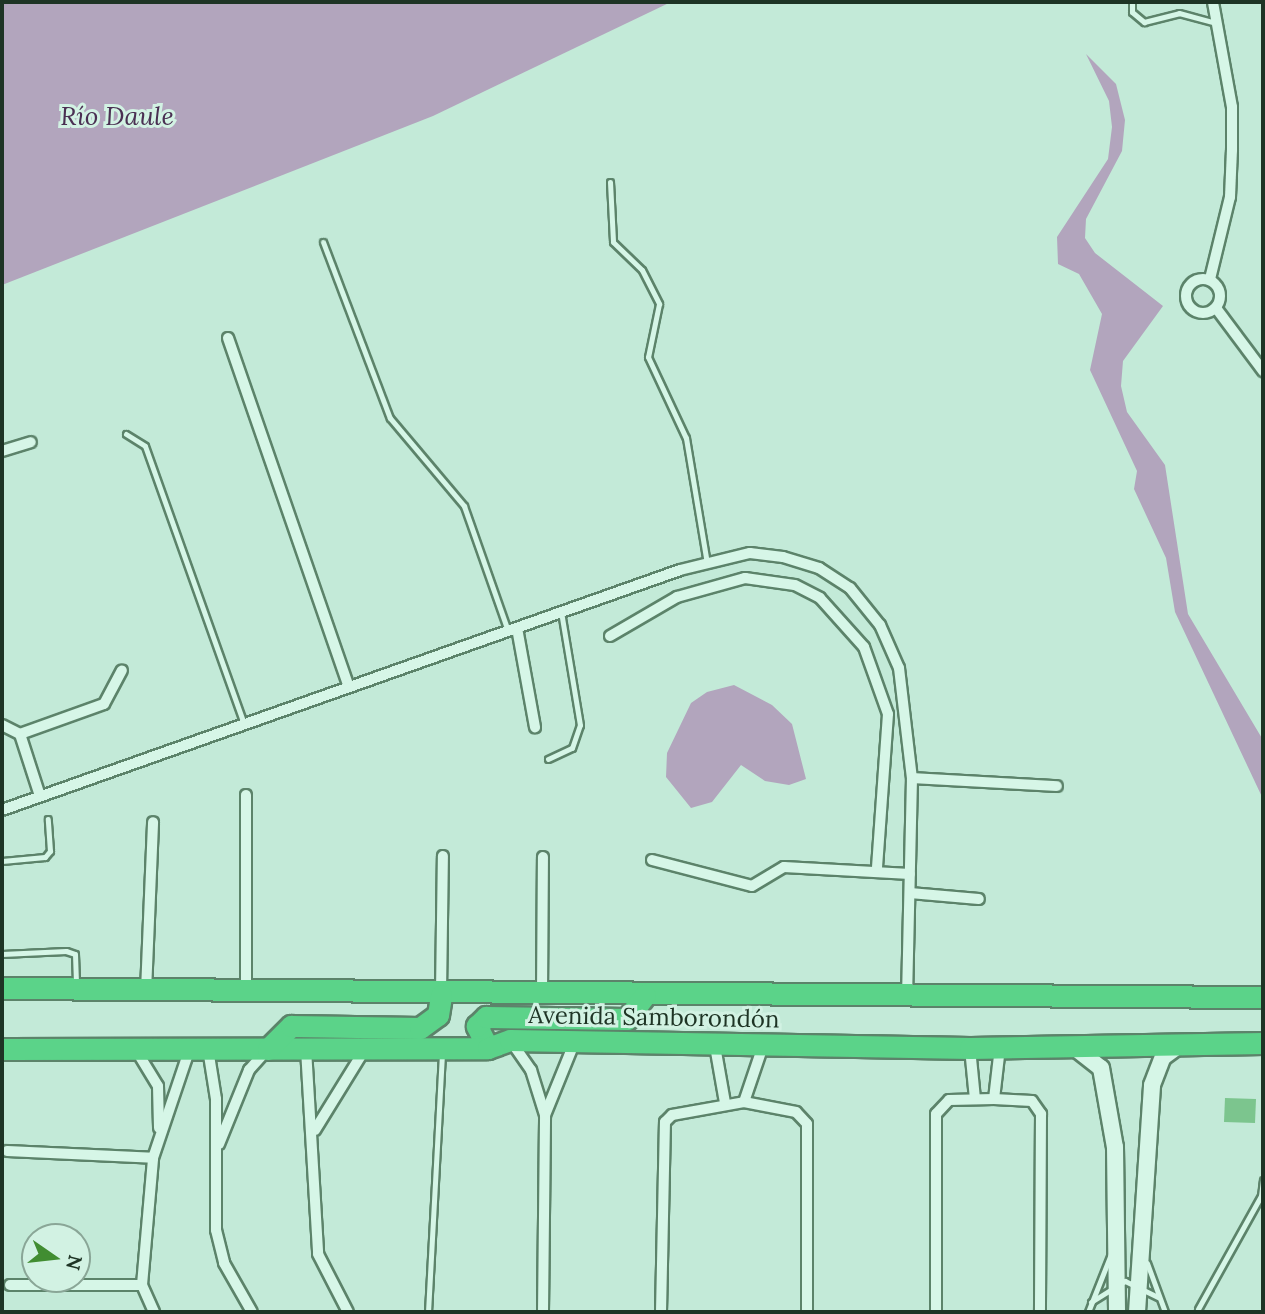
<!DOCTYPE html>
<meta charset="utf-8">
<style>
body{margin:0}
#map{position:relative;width:1265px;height:1314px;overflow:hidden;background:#c3ead8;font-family:Lora,serif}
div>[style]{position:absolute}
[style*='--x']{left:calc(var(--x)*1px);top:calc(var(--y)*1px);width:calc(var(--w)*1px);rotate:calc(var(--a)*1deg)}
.water>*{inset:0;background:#b2a5bd}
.building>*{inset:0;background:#7cc58e}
.roads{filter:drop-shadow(2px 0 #5c836a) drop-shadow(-2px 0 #5c836a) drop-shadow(0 2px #5c836a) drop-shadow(0 -2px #5c836a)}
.lane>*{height:5px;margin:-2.5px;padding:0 2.5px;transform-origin:2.5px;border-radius:2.5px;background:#d6f6e7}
.street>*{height:10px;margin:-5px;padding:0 5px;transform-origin:5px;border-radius:5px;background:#d6f6e7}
.street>.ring{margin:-5px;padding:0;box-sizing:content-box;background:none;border:10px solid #d6f6e7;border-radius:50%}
.secondary>*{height:16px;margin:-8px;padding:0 8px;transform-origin:8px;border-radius:8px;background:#d6f6e7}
.highway>*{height:21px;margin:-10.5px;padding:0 10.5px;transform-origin:10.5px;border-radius:10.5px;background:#5bd389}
span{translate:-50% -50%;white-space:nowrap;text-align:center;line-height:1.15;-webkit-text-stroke:6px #d2f2e3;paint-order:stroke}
.street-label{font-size:24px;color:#1e3425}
.water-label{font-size:26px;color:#4a2f52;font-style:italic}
.frame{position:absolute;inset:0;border:4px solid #1e3425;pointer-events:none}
.north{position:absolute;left:21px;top:1223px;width:70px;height:70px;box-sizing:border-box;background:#d2f2e3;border:2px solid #8aa697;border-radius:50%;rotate:104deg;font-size:19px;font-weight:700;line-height:28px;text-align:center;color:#1e3425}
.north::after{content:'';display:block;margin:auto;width:24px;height:32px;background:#418d31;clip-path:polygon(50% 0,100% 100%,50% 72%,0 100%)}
</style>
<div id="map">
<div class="water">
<i style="clip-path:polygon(2px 2px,671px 2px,433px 116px,2px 285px)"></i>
<i style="clip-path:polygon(1086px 54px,1116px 84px,1125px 120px,1122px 151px,1086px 219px,1085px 238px,1095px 253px,1163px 306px,1123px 361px,1121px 386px,1127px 412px,1165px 465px,1188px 614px,1263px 740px,1263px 799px,1175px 612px,1166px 558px,1134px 489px,1137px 471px,1090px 370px,1102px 314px,1079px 274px,1058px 264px,1057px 237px,1108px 159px,1112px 127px,1109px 101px)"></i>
<i style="clip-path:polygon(734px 685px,772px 705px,792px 724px,806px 779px,789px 785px,765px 781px,741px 765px,712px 802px,691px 808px,666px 777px,667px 753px,691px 703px,707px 692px)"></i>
</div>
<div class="building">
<i style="clip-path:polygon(1225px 1098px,1256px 1099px,1255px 1123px,1224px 1122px)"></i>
</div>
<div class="roads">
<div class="lane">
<i style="--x:1132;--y:2;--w:10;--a:90"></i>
<i style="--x:1132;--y:12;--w:16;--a:40"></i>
<i style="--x:1144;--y:22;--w:36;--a:-14"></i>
<i style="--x:1179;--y:13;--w:35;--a:15"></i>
<i style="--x:610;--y:182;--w:60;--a:87.1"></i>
<i style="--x:613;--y:242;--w:40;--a:44"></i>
<i style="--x:642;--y:270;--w:38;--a:63"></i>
<i style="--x:659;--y:304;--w:54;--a:101.7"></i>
<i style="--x:648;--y:357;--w:89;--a:64.9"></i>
<i style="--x:686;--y:438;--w:128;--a:80.5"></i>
<i style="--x:323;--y:242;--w:188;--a:69.2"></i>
<i style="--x:390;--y:418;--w:115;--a:49.9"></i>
<i style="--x:464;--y:506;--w:133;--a:70.6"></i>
<i style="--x:126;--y:434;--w:22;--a:32"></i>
<i style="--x:145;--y:446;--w:295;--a:70.4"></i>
<i style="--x:548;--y:759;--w:26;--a:-25"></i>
<i style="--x:572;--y:748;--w:24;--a:-71"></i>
<i style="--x:580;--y:725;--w:115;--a:-99.5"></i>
<i style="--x:2;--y:861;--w:43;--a:-5.3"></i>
<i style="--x:45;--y:857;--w:8;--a:-50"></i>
<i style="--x:50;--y:851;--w:32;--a:-94"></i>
<i style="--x:2;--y:954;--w:64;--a:-2.7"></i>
<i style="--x:66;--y:951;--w:9;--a:18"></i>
<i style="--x:75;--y:954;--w:29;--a:88"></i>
<i style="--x:1147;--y:1263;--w:52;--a:69.8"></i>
<i style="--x:1091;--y:1302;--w:40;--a:-32"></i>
<i style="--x:1125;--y:1281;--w:37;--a:26"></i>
<i style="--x:1198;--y:1309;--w:129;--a:-60.9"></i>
<i style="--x:1261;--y:1196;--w:16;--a:-83"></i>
<i style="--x:428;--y:1312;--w:258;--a:-86.9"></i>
<i style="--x:1088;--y:1312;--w:62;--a:-68.4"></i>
</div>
<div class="street">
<i class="ring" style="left:1186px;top:279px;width:24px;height:24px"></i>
<i style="--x:1210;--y:279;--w:84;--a:-76.3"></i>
<i style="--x:1230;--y:197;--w:47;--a:-87.6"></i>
<i style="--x:1232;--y:150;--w:43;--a:-90"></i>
<i style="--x:1232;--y:107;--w:107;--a:-100.3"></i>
<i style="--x:1216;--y:308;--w:79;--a:53.3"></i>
<i style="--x:228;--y:338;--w:369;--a:70.9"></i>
<i style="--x:2;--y:451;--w:30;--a:-17"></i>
<i style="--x:517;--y:628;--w:101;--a:79.7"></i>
<i style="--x:610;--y:636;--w:78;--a:-30.2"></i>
<i style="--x:677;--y:597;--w:71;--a:-15.6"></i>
<i style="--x:745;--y:578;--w:50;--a:8"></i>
<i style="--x:795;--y:585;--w:28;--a:27"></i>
<i style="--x:820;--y:598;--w:66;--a:48.1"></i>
<i style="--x:864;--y:647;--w:71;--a:70.3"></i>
<i style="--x:888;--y:714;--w:155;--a:94.1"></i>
<i style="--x:2;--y:725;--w:20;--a:27"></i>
<i style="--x:912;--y:778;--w:145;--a:3.2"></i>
<i style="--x:40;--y:796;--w:65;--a:-107.9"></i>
<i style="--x:20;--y:734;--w:89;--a:-19.7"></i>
<i style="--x:104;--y:704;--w:38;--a:-62"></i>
<i style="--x:2;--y:810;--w:719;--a:-19.49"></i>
<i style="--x:680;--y:570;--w:72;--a:-13.7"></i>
<i style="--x:750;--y:553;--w:33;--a:7"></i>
<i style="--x:783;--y:557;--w:38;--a:17"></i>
<i style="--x:819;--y:568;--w:37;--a:33"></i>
<i style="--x:850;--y:588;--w:48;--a:51"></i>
<i style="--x:880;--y:625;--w:47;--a:66.2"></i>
<i style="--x:899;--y:668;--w:111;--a:83.3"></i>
<i style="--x:912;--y:778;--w:215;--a:91.3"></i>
<i style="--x:652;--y:860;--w:103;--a:14.6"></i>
<i style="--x:752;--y:886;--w:37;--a:-31"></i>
<i style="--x:784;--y:867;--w:126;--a:3.2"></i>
<i style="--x:910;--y:893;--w:69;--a:5"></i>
<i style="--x:146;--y:991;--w:169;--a:-87.6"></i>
<i style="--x:246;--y:991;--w:196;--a:-90"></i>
<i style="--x:441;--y:993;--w:137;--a:-89.2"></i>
<i style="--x:542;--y:994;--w:137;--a:-89.6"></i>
<i style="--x:510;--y:1040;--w:37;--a:55"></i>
<i style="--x:531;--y:1070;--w:47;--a:72.7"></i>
<i style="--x:715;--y:1046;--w:58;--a:80"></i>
<i style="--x:970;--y:1048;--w:51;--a:84.4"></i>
<i style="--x:208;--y:1049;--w:51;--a:80.9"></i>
<i style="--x:216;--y:1099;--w:131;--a:90"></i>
<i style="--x:216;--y:1230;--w:34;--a:76"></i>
<i style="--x:224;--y:1263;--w:56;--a:60.3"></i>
<i style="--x:306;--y:1049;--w:205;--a:86.6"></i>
<i style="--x:318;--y:1254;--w:65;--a:62.7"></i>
<i style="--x:136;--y:1050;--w:42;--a:58.6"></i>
<i style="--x:158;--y:1086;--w:42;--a:88.6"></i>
<i style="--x:994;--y:1099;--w:52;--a:-83.4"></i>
<i style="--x:744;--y:1102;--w:59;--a:-71.3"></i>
<i style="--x:315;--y:1130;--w:95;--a:-58.3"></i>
<i style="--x:219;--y:1144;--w:80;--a:-67.9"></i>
<i style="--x:249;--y:1070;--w:27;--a:-48"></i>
<i style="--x:7;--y:1151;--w:146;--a:2.7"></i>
<i style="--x:153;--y:1158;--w:116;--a:-71.4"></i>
<i style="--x:10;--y:1285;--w:132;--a:0"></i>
<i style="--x:142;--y:1285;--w:127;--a:-85"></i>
<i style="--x:142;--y:1285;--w:30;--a:66"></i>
<i style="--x:543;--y:1312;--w:197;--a:-89.4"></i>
<i style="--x:545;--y:1115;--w:80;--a:-67.9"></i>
<i style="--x:661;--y:1312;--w:190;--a:-88.8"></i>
<i style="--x:665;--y:1122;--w:10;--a:-45"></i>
<i style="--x:672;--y:1115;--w:73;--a:-10.2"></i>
<i style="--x:744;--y:1102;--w:53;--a:10.9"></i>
<i style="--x:796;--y:1112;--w:16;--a:47"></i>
<i style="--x:807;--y:1124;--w:188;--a:90"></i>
<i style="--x:936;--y:1312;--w:198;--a:-90"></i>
<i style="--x:936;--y:1114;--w:19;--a:-47"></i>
<i style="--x:949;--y:1100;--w:45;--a:-1.3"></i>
<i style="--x:994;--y:1099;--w:38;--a:3"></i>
<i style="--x:1032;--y:1101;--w:16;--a:55"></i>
<i style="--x:1041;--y:1114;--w:198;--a:90.3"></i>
</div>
<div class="secondary">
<i style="--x:1074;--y:1047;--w:34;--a:38"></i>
<i style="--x:1101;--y:1068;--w:80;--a:80"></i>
<i style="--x:1115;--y:1147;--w:165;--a:89.3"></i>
<i style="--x:1137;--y:1312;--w:227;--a:-86.2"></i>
<i style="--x:1152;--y:1085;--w:30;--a:-69"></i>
<i style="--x:1163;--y:1057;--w:22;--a:-36"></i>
</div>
<div class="highway">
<i style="--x:2;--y:988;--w:1261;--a:0.41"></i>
<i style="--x:488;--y:1048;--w:25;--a:-117"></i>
<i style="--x:477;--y:1026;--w:13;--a:-45"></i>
<i style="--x:486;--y:1017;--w:141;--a:0.8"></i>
<i style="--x:627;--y:1019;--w:30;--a:-53"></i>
<i style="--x:2;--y:1049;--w:486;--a:-0.1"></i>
<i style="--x:488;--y:1048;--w:23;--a:-20"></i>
<i style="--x:510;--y:1040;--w:460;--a:1"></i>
<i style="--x:970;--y:1048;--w:293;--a:-1"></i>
<i style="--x:268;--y:1049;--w:33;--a:-45"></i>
<i style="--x:291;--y:1026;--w:129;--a:0.9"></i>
<i style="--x:420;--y:1028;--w:22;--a:-36"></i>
<i style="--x:438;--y:1015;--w:20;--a:-81"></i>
</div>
</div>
<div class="street-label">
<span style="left:654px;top:1017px;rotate:1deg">Avenida Samborondón</span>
</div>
<div class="water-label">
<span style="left:117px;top:116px">Río Daule</span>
</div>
<div class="frame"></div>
<div class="north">N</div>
</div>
